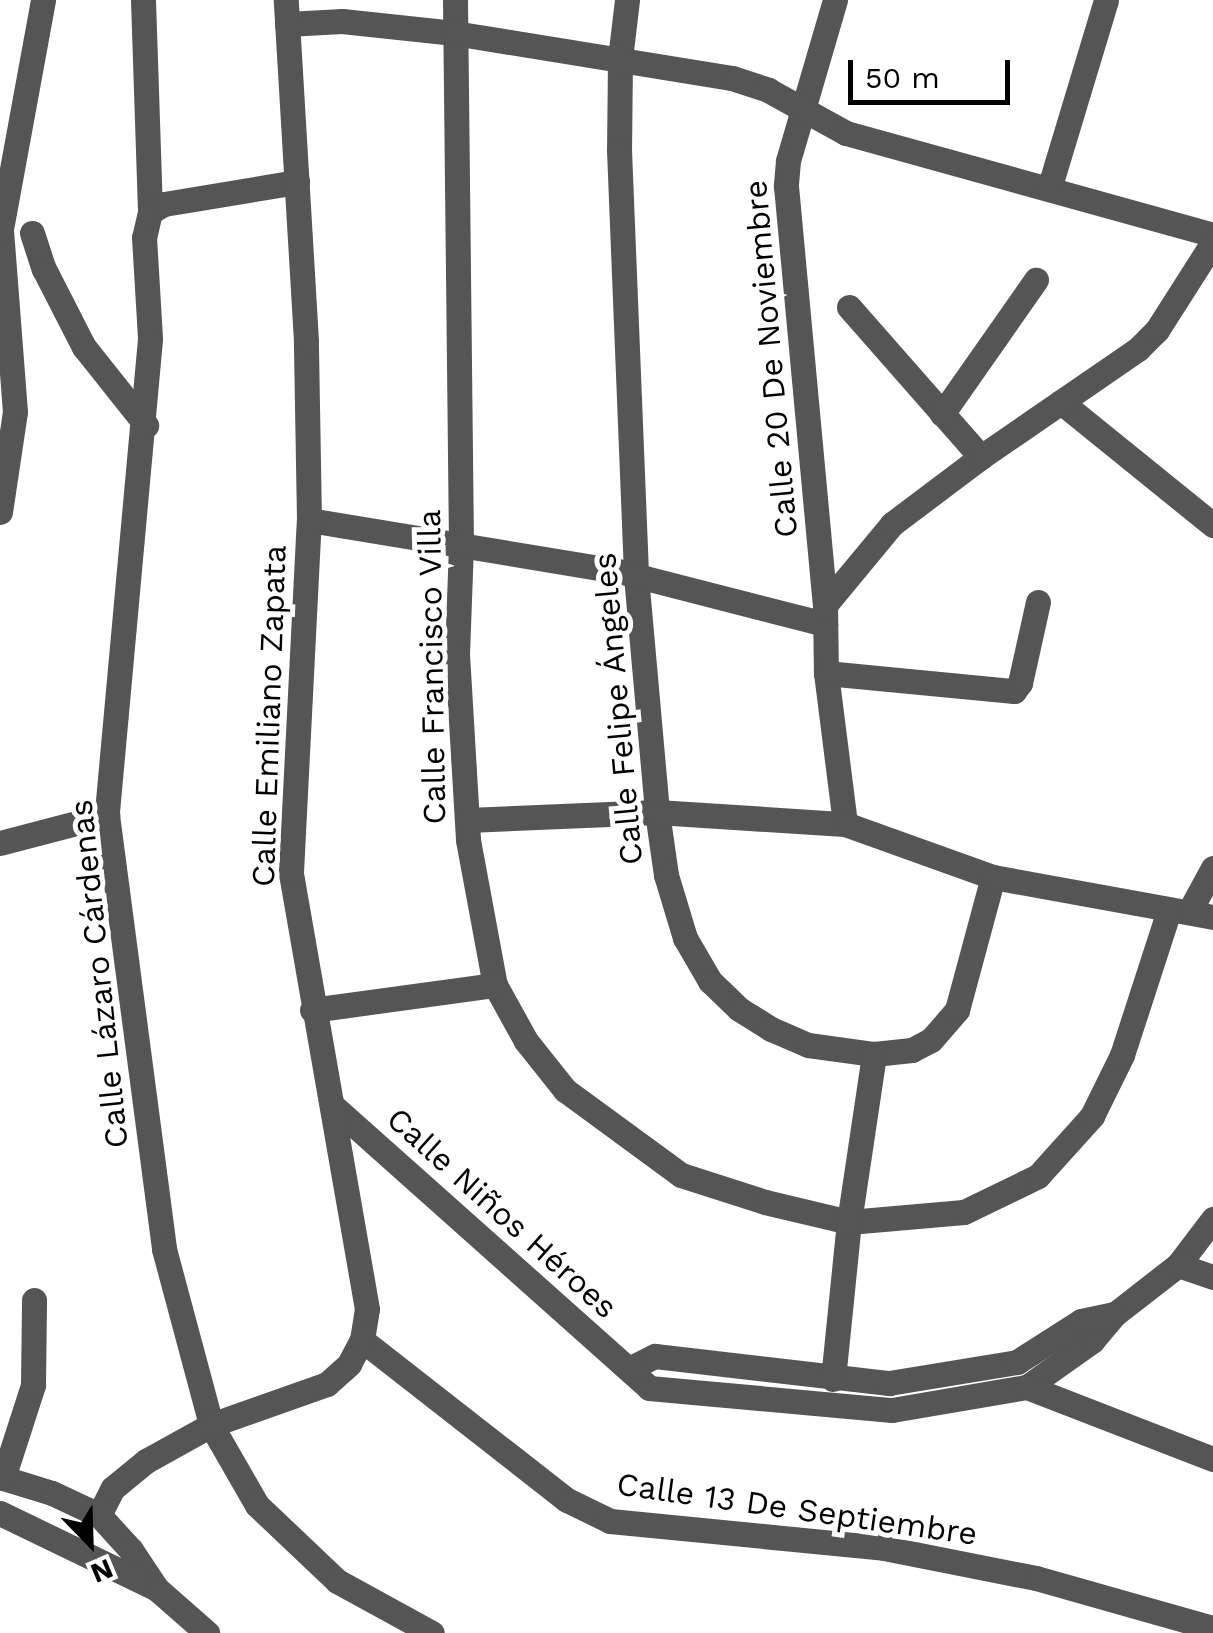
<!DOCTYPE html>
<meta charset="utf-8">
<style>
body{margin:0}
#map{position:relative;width:1213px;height:1633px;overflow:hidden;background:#fff;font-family:"Work Sans",sans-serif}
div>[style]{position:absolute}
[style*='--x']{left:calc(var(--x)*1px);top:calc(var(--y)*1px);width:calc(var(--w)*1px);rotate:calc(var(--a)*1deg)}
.minor>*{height:25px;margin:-12.5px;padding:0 12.5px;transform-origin:12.5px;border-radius:12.5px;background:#555}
span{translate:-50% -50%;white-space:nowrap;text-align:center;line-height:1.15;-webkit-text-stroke:10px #fff;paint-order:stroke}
.street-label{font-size:32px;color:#000}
.north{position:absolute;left:40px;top:1493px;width:100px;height:100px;-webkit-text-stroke:8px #fff;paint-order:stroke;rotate:157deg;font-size:28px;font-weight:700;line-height:40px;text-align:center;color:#000}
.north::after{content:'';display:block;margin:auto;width:35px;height:45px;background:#000;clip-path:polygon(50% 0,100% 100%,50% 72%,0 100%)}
.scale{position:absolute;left:848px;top:60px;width:162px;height:45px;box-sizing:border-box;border:5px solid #000;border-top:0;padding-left:12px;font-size:30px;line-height:35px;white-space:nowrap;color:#000;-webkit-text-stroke:8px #fff;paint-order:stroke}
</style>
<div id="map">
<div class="minor">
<i style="--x:143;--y:0;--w:212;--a:88.1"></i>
<i style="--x:150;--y:212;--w:26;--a:103"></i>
<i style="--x:144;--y:237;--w:102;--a:86.6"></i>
<i style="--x:150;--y:339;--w:478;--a:95.2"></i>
<i style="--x:107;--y:815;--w:438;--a:82.5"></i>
<i style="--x:164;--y:1249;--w:182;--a:75"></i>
<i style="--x:211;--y:1425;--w:92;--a:60.1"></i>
<i style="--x:257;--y:1505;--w:110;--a:43.5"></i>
<i style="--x:337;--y:1581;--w:108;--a:28.7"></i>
<i style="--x:455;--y:0;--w:545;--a:89.37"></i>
<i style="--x:461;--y:545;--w:109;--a:92.1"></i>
<i style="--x:457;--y:654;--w:186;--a:86.6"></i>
<i style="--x:468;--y:840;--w:147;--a:79.5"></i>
<i style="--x:495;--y:985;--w:64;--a:61"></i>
<i style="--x:526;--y:1041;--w:63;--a:51.5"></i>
<i style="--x:565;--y:1090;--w:144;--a:36.2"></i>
<i style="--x:681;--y:1175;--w:88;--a:17.8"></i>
<i style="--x:765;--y:1202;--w:86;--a:13.4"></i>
<i style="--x:849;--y:1222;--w:115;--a:-5"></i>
<i style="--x:964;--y:1212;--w:82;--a:-25.9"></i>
<i style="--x:1038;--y:1176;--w:81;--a:-48"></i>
<i style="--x:1092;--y:1116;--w:68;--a:-63.8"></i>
<i style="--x:1122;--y:1055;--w:152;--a:-72"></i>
<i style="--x:627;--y:0;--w:59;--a:96.8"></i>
<i style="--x:620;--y:59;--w:91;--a:90.6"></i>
<i style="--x:619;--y:150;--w:426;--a:87.7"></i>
<i style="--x:636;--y:576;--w:237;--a:84.9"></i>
<i style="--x:657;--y:812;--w:64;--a:81.9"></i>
<i style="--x:666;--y:875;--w:66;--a:73.2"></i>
<i style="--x:685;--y:938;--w:50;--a:59.8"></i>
<i style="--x:710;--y:981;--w:40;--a:44"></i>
<i style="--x:739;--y:1009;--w:38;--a:32"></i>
<i style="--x:771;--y:1029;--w:40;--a:23.4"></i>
<i style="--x:808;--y:1045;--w:67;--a:7.8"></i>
<i style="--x:874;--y:1054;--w:38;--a:-6"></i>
<i style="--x:912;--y:1050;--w:21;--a:-28"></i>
<i style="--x:931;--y:1040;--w:40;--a:-49"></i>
<i style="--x:957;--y:1010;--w:138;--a:-74.9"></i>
<i style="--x:835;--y:0;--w:168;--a:106.3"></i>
<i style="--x:788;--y:161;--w:25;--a:95"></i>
<i style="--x:786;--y:186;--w:421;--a:84.7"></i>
<i style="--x:825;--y:605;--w:68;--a:89.2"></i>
<i style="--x:826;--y:673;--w:152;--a:82.8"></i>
<i style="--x:287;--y:24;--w:55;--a:-3.1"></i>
<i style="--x:342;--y:21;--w:113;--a:6.1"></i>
<i style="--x:454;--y:33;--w:282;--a:9.2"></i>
<i style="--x:732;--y:78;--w:38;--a:18"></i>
<i style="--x:768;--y:90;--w:89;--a:28.9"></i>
<i style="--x:846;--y:133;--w:381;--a:15.5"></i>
<i style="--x:1049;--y:189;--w:197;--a:-73.2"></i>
<i style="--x:150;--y:212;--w:16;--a:-30"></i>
<i style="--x:164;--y:204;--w:135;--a:-9.4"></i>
<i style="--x:32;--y:233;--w:38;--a:72"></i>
<i style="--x:44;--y:269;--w:88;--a:62.9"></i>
<i style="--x:84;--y:347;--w:100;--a:51.5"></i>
<i style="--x:849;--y:307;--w:200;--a:48.7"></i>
<i style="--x:1061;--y:402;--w:196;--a:39"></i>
<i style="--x:942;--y:414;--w:164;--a:-55"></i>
<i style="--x:0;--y:512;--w:101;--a:-81.5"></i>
<i style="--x:15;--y:412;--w:184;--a:-94.4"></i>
<i style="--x:1;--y:229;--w:233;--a:-79.6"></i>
<i style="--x:309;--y:520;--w:313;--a:9.4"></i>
<i style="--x:618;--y:571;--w:214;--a:14.4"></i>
<i style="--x:825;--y:605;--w:105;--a:-50.4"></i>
<i style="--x:892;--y:524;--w:111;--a:-37"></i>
<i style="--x:981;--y:457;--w:191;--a:-34.5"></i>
<i style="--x:1138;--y:349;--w:27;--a:-45"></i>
<i style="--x:1157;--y:330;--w:104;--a:-57.5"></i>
<i style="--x:826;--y:673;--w:189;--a:5.5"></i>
<i style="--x:1014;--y:691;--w:10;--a:-53"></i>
<i style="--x:1020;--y:683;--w:83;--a:-77.5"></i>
<i style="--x:467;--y:820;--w:190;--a:-2.4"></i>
<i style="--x:657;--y:812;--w:188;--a:3.7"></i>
<i style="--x:845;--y:824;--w:157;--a:19.7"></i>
<i style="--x:993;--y:877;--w:224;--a:10.3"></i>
<i style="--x:0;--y:843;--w:111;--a:-14.7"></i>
<i style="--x:1189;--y:912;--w:50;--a:-61.4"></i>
<i style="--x:312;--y:1010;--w:185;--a:-7.8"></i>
<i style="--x:333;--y:1106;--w:424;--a:41.7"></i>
<i style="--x:649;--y:1388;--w:244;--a:5.2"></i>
<i style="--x:892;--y:1410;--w:137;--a:-9.7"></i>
<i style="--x:1027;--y:1387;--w:80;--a:-35.3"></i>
<i style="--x:1092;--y:1341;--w:35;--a:-50"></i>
<i style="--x:1115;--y:1314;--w:80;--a:-37.9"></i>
<i style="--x:1178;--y:1265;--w:58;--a:-52.7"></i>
<i style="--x:1178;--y:1265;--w:37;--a:19"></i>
<i style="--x:362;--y:1340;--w:260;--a:38"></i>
<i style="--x:567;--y:1500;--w:48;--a:26"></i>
<i style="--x:610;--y:1521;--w:275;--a:5.6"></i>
<i style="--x:884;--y:1548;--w:155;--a:11.2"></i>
<i style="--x:1036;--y:1578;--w:184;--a:15.8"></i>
<i style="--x:629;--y:1369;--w:29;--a:-27"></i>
<i style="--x:655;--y:1356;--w:236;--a:6.6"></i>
<i style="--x:889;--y:1383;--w:130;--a:-9.3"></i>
<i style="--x:1017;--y:1362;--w:76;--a:-32.6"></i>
<i style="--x:1081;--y:1321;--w:35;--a:-12"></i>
<i style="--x:833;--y:1379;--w:158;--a:-84.2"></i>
<i style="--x:849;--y:1222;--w:170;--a:-81.5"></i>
<i style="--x:1027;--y:1387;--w:199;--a:21.2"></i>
<i style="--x:0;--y:1477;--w:54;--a:17.1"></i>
<i style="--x:52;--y:1493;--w:52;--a:25.1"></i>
<i style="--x:99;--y:1515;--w:47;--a:47.6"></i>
<i style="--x:131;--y:1550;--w:47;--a:56.3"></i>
<i style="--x:3;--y:1478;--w:98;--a:-72.1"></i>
<i style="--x:33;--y:1385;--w:85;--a:-89.3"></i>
<i style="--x:0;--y:1513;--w:174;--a:25.8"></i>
<i style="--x:157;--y:1589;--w:67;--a:41.3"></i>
<i style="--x:99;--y:1515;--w:30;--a:-63"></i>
<i style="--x:113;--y:1488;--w:43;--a:-39.3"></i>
<i style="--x:146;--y:1461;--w:74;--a:-29"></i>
<i style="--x:211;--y:1425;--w:123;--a:-19.5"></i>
<i style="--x:327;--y:1384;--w:30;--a:-42"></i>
<i style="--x:349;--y:1364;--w:27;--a:-62"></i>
<i style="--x:362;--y:1340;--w:31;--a:-81"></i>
<i style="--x:367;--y:1309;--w:444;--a:-99.9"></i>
<i style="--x:291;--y:872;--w:352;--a:-87.1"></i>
<i style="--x:309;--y:520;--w:179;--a:-91"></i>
<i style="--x:306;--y:341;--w:342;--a:-93.4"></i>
</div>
<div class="street-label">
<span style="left:771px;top:359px;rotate:-95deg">Calle 20 De Noviembre</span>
<span style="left:432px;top:667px;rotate:-91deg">Calle Francisco Villa</span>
<span style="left:618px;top:709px;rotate:-95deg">Calle Felipe Ángeles</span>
<span style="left:269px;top:716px;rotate:-88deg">Calle Emiliano Zapata</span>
<span style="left:99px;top:974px;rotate:-96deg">Calle Lázaro Cárdenas</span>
<span style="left:502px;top:1213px;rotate:42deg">Calle Niños Héroes</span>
<span style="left:797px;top:1509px;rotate:8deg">Calle 13 De Septiembre</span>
</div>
<div class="north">N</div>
<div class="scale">50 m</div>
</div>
